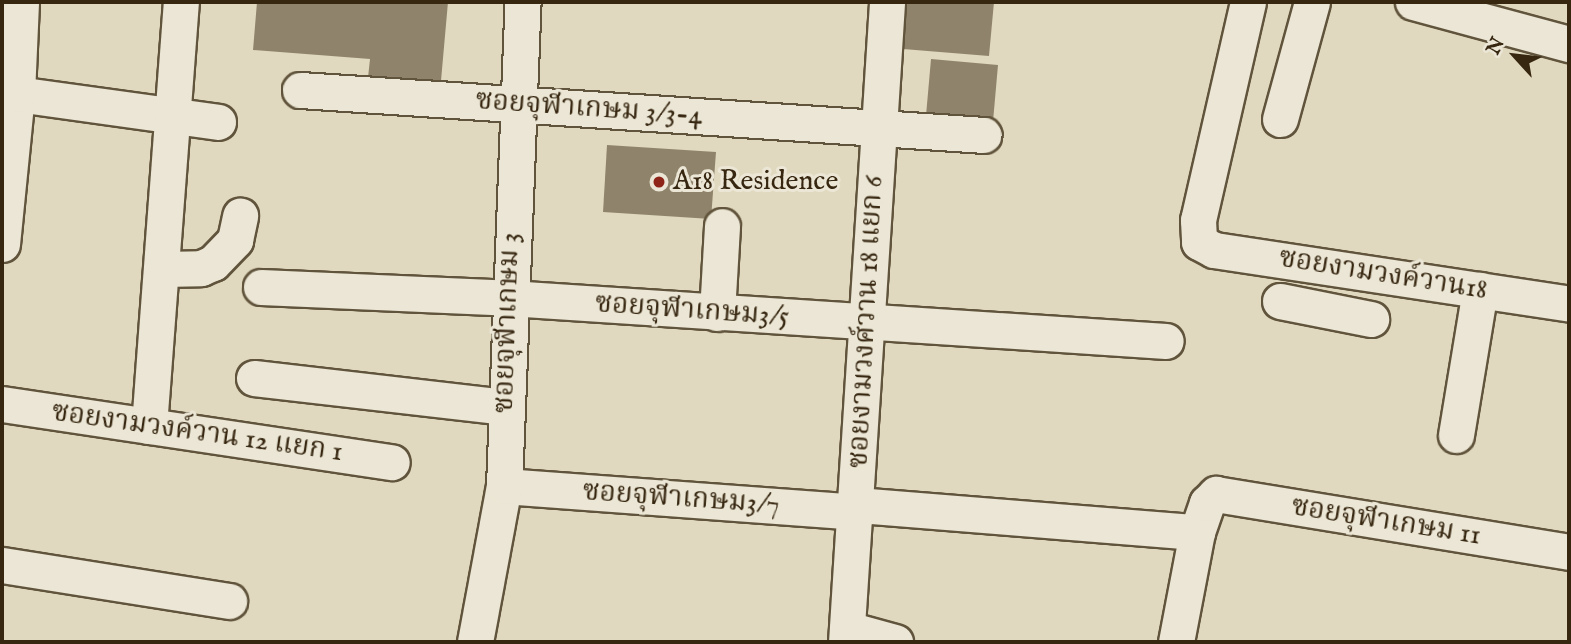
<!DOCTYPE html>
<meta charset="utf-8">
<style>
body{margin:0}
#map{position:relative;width:1571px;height:644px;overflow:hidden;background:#e0d9bf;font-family:"IM FELL English","Noto Serif Thai",serif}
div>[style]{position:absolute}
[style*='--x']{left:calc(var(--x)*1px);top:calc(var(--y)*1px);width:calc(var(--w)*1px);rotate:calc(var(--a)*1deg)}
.building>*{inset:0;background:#8f846b}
.roads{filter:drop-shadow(2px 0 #61543c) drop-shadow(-2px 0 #61543c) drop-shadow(0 2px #61543c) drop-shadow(0 -2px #61543c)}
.minor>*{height:35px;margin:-17.5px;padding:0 17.5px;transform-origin:17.5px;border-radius:17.5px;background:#ebe6d5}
.dots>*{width:19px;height:19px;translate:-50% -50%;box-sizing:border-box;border:4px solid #ebe6d5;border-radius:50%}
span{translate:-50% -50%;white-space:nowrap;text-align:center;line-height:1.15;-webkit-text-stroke:6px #ebe6d5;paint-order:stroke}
.street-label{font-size:28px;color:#372711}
.poi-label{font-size:28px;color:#372711}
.left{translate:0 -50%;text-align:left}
.frame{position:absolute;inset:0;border:4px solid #372711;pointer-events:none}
.north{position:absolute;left:1480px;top:21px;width:70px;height:70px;-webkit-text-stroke:5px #ebe6d5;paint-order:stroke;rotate:297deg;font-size:19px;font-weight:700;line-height:28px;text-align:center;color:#372711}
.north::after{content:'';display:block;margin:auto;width:24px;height:32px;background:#372711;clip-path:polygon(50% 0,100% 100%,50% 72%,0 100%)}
</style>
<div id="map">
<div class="building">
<i style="clip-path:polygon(257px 2px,448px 2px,440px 92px,367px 87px,370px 59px,253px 50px)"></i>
<i style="clip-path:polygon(907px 2px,994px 2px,989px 56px,903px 49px)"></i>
<i style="clip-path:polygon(931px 59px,998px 65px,992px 133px,925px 127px)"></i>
<i style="clip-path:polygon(607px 145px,716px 152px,711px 219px,603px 212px)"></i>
</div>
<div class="roads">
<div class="minor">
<i style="--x:1248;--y:2;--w:224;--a:102.9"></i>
<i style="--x:1198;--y:220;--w:22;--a:87"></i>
<i style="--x:1199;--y:242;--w:17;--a:28"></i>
<i style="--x:1214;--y:250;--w:359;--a:8.6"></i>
<i style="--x:1413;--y:2;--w:162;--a:15.1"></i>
<i style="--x:2;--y:84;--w:18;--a:34"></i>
<i style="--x:17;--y:94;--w:203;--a:7.9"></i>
<i style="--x:300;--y:90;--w:685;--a:3.76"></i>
<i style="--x:1280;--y:119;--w:121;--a:-74.7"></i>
<i style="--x:2;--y:244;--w:151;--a:-84.3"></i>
<i style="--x:17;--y:94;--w:92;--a:-87.5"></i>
<i style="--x:162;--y:269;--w:39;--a:-1"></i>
<i style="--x:201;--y:268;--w:13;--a:-23"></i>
<i style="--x:213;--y:263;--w:32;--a:-46"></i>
<i style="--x:235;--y:240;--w:25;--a:-78"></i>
<i style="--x:261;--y:287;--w:248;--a:2.5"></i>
<i style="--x:509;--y:298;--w:658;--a:3.74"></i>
<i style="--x:1280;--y:301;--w:93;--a:11.2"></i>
<i style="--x:717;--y:313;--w:87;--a:-86.7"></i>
<i style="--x:254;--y:378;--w:253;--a:6.6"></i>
<i style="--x:2;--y:404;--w:394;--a:8.5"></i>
<i style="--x:149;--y:426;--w:425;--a:-85.7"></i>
<i style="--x:1456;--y:435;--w:147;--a:-80.6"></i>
<i style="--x:504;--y:486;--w:355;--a:4.2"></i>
<i style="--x:858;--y:505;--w:340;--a:4.6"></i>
<i style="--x:2;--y:565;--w:230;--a:9"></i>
<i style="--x:847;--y:629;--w:50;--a:15.2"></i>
<i style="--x:475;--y:642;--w:159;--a:-79.5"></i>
<i style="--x:504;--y:486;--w:484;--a:-87.8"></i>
<i style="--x:846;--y:642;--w:641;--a:-86.33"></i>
<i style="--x:1176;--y:642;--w:112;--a:-79.2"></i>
<i style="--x:1197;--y:532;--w:31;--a:-71"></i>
<i style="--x:1207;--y:503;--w:13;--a:-45"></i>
<i style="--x:1216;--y:494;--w:358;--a:9.3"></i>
</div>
</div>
<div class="dots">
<i style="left:659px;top:182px;background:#8f2418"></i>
</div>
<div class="street-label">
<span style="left:589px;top:109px;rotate:4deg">ซอยจุฬาเกษม 3/3-4</span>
<span style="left:1383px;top:275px;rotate:9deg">ซอยงามวงค์วาน18</span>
<span style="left:692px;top:311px;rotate:4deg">ซอยจุฬาเกษม3/5</span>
<span style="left:867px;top:322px;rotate:-87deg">ซอยงามวงศ์วาน 18 แยก 6</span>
<span style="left:508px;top:323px;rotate:-88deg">ซอยจุฬาเกษม 3</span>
<span style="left:197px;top:433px;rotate:8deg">ซอยงามวงค์วาน 12 แยก 1</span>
<span style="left:681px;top:499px;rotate:4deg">ซอยจุฬาเกษม3/7</span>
<span style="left:1386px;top:522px;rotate:9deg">ซอยจุฬาเกษม 11</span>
</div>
<div class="poi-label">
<span class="left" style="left:673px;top:182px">A18 Residence</span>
</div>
<div class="frame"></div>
<div class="north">N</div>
</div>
